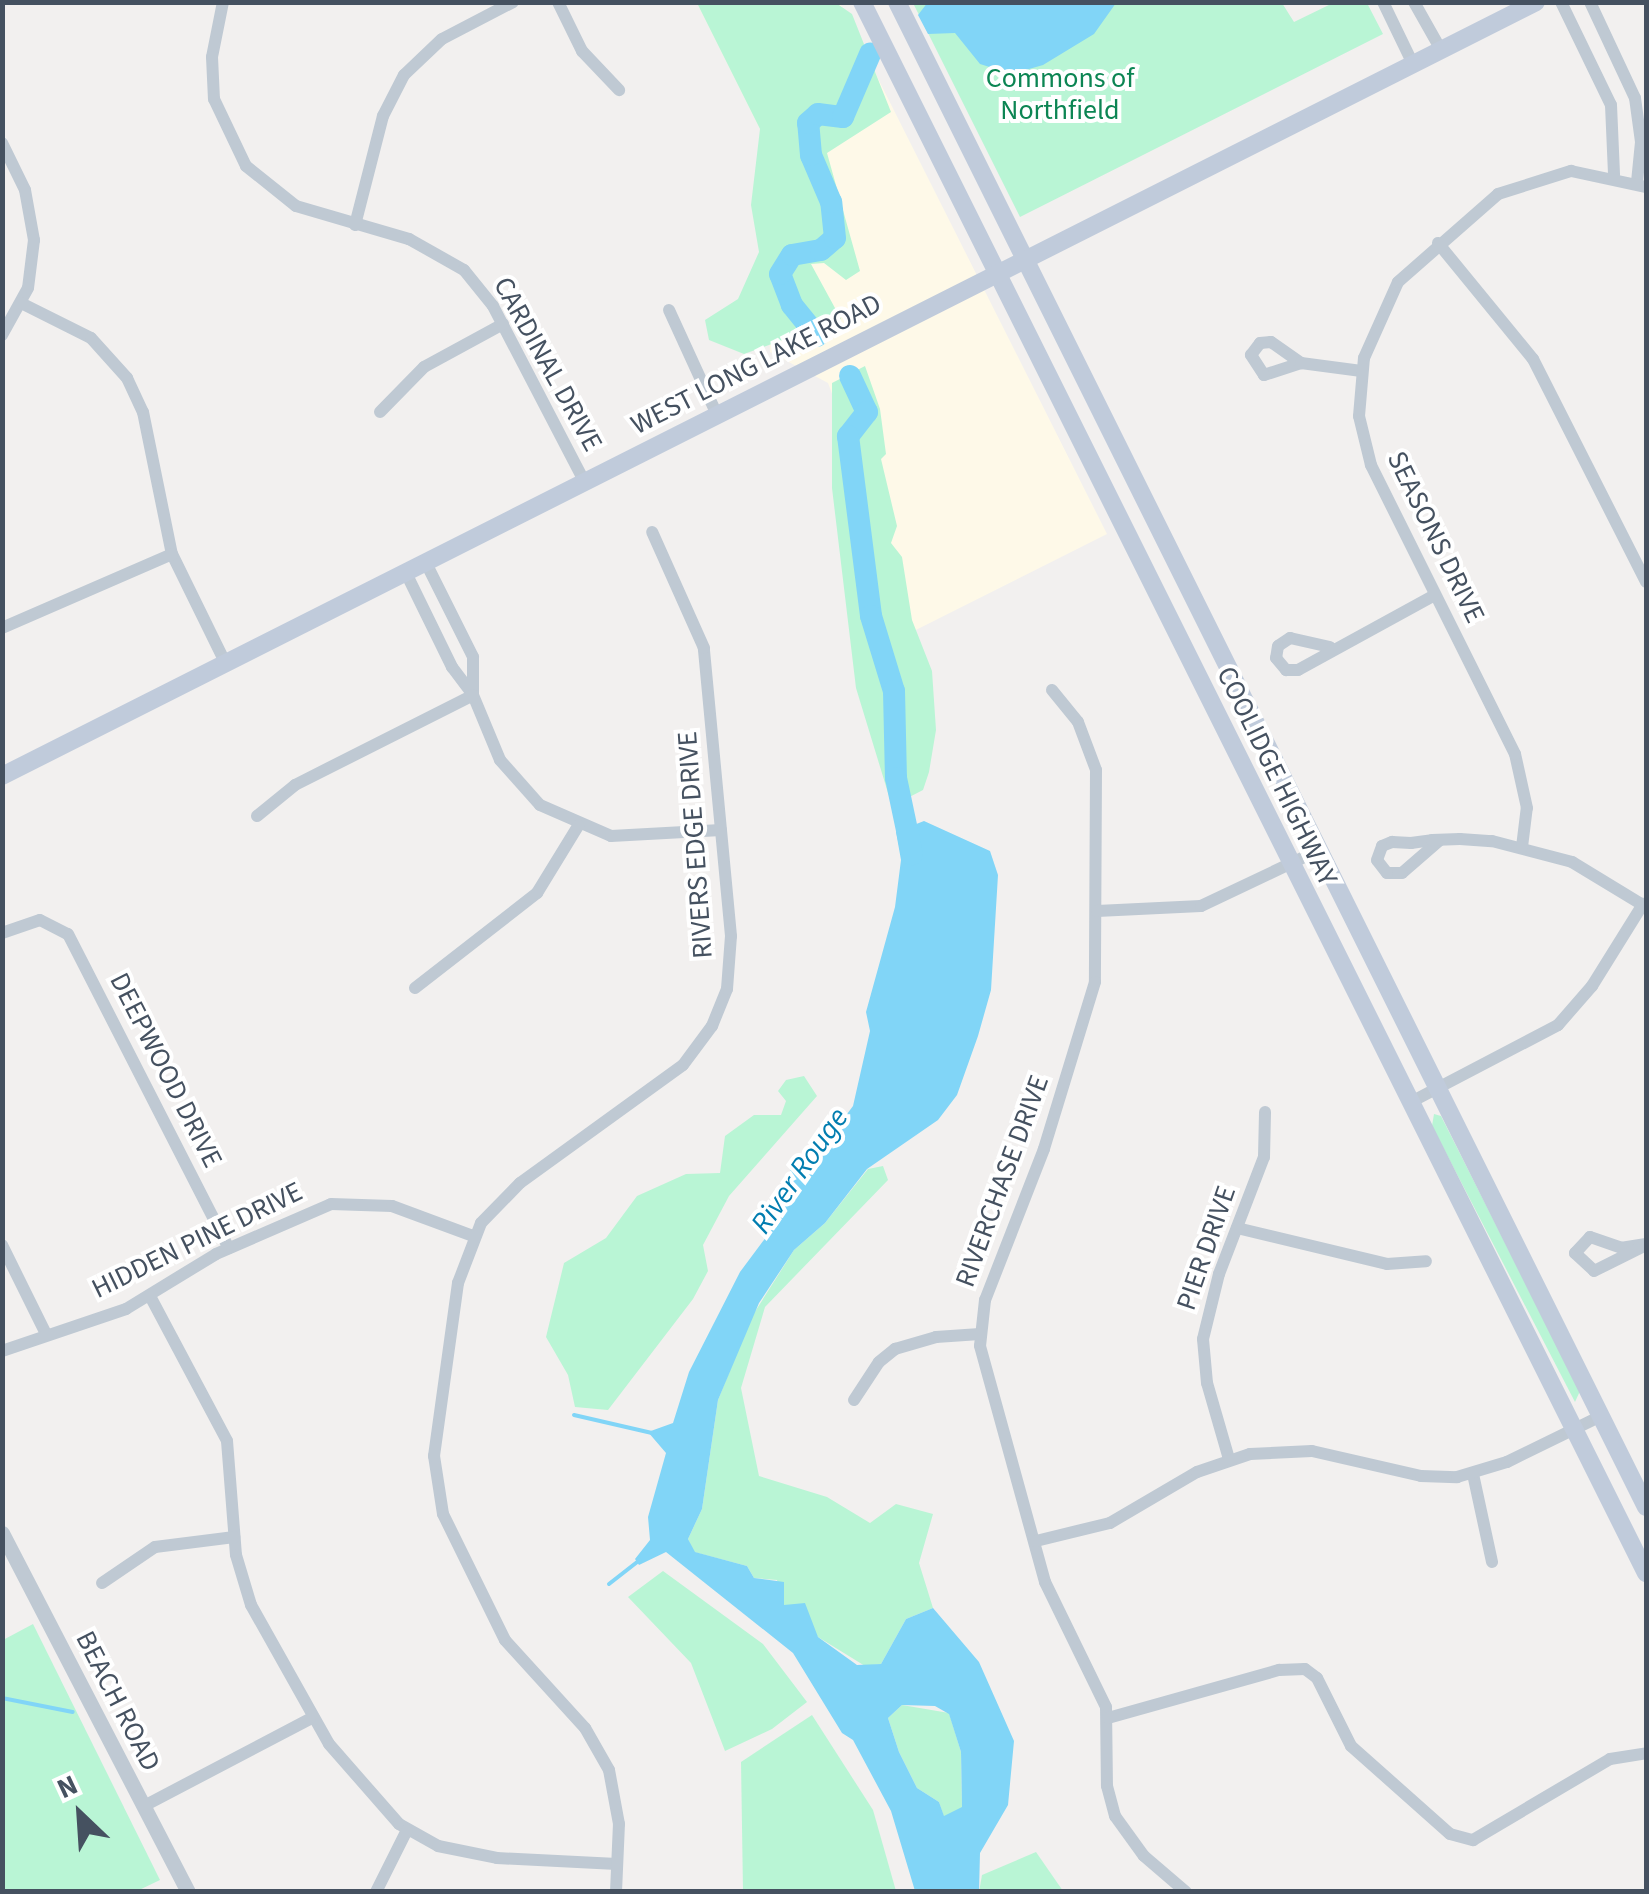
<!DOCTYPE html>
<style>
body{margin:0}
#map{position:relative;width:1649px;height:1894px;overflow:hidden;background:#f2f0ef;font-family:"Source Sans 3",sans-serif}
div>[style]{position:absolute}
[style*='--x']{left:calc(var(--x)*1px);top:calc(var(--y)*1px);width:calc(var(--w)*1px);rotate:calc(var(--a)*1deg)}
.commercial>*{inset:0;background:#fef9e8}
.green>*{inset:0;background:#b9f5d5}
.water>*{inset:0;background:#81d5f7}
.stream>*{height:4px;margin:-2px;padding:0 2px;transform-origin:2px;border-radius:2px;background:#81d5f7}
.river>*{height:22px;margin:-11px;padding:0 11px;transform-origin:11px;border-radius:11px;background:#81d5f7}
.minor>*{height:12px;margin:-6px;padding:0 6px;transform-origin:6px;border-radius:6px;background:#bfc9d3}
.tertiary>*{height:15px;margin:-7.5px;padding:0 7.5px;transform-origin:7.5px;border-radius:7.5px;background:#bfc9d3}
.secondary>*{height:18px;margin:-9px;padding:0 9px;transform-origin:9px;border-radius:9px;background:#c0cbdb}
span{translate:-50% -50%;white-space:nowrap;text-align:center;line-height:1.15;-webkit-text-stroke:8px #fff;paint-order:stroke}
.park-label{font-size:28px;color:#0c8553}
.street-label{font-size:28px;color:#455160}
.water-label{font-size:30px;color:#017db0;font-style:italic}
.frame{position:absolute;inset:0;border:5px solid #455160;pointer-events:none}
.north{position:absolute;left:30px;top:1764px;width:100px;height:100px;-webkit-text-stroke:8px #fff;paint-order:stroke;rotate:335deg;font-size:28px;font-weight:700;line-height:40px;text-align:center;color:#455160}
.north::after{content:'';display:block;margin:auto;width:35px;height:45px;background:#455160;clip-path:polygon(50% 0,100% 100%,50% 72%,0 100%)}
</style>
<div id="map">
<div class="commercial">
<i style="clip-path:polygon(697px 3px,840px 3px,1107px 534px,878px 649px,848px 436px,828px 383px,770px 352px,760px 129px)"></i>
</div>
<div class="green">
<i style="clip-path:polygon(697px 3px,836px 3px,852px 14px,891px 112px,827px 153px,860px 271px,846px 280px,824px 263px,811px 264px,841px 319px,744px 354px,709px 340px,705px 320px,738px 299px,759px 252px,751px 205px,760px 129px)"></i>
<i style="clip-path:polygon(913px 3px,1282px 3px,1294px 22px,1333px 3px,1367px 3px,1383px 34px,1020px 217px)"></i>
<i style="clip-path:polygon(865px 366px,880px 409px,886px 454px,881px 459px,897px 526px,891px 543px,902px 557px,912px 620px,932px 671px,936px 730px,929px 772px,923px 790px,892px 806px,856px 688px,832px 488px,832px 383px)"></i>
<i style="clip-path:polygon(804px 1076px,817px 1096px,729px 1196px,703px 1245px,708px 1271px,693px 1299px,608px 1410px,575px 1407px,568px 1375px,546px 1337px,564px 1263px,606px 1238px,637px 1196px,686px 1174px,720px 1173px,725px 1136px,754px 1115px,781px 1115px,786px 1101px,778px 1091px,786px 1080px)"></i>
<i style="clip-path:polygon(1434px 1114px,1441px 1116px,1580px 1391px,1575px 1402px,1432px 1126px)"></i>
<i style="clip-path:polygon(883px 1166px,888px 1180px,765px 1307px,741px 1388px,759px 1476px,827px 1497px,870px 1523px,896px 1504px,933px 1514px,919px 1563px,933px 1608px,906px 1619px,881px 1664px,865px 1666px,818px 1637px,794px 1606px,784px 1605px,777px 1580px,754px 1578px,747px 1566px,694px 1552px,688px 1539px,702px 1509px,718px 1400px,751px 1318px,794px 1250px,825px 1223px,868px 1169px)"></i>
<i style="clip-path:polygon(663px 1571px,763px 1644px,807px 1702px,772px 1729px,725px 1751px,691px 1663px,628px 1597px)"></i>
<i style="clip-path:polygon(33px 1624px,160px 1880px,137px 1891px,3px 1891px,3px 1640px)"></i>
<i style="clip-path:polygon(902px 1705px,949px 1713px,961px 1752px,962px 1808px,944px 1817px,939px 1802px,917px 1788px,899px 1752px,888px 1718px)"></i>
<i style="clip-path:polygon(812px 1715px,873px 1810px,896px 1891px,743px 1891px,741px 1762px)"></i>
<i style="clip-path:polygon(1036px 1852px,1063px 1891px,979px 1892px,982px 1875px)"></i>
</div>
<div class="water">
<i style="clip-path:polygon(928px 2px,1116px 2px,1116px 3px,1094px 34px,1043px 65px,1012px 74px,980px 64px,955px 33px,928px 34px,918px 15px)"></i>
<i style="clip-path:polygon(evenodd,924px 821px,990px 851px,998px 875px,991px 990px,978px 1036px,957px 1095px,938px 1120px,867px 1169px,825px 1223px,794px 1250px,759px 1303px,718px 1400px,702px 1509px,688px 1539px,695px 1552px,747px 1566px,754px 1578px,784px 1582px,784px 1605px,805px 1603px,818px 1637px,857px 1665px,881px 1664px,906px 1619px,933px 1608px,979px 1662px,1014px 1741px,1008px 1805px,980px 1853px,979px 1891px,915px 1891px,891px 1811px,853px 1740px,842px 1733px,793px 1653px,666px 1552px,639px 1565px,635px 1559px,650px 1540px,648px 1517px,666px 1453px,648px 1432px,673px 1423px,689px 1372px,740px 1272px,781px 1217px,776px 1193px,792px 1168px,815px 1157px,853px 1106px,870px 1031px,866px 1012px,895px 907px,901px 860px,896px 832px,924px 821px,902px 1705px,935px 1706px,949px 1714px,961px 1752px,962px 1807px,944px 1816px,939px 1802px,917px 1788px,899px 1752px,888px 1718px,902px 1705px)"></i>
</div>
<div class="stream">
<i style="--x:574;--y:1415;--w:80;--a:13"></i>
<i style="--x:609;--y:1584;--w:39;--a:-38"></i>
<i style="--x:2;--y:1698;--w:72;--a:11.2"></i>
</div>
<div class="river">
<i style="--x:817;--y:336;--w:40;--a:-129"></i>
<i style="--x:792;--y:305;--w:33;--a:-111"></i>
<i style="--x:780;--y:274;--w:22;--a:-58"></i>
<i style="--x:792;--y:255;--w:29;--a:-10"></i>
<i style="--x:821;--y:250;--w:18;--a:-41"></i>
<i style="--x:835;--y:238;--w:36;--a:-96"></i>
<i style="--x:831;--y:202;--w:51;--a:-113.1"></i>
<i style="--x:811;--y:155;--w:32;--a:-95"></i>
<i style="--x:808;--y:123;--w:13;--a:-42"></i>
<i style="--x:818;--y:114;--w:25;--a:7"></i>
<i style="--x:843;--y:117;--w:69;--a:-66.8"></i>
<i style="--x:850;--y:376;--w:40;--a:65"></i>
<i style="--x:867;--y:412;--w:31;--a:128"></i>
<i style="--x:848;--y:436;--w:181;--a:82.7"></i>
<i style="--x:871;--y:616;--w:78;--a:73"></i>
<i style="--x:894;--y:691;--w:87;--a:88.7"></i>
<i style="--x:896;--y:778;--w:78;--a:78.1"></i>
</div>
<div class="minor">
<i style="--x:223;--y:2;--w:56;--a:101.3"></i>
<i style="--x:212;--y:57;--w:42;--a:87.3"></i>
<i style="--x:214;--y:99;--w:74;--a:64.5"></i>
<i style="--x:246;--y:166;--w:64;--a:38.7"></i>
<i style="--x:296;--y:206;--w:118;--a:16.3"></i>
<i style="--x:409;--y:239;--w:63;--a:29.4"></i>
<i style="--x:464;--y:270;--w:46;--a:51.1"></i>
<i style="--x:493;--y:306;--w:199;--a:62.5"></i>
<i style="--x:558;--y:2;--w:55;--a:63.9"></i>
<i style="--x:582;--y:51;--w:54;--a:46.5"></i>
<i style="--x:1383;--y:2;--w:69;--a:64.2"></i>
<i style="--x:1414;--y:2;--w:55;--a:60.6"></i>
<i style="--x:1561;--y:2;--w:114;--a:64.1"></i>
<i style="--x:1611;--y:105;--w:70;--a:87.5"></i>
<i style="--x:1590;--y:2;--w:106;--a:64.9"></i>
<i style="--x:1635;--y:98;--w:44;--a:82.2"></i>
<i style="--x:1641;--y:142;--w:40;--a:95.7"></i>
<i style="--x:2;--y:143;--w:52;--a:63.9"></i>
<i style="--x:25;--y:190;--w:51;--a:79.8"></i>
<i style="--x:34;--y:240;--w:48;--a:97.1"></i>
<i style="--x:28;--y:288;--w:54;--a:119"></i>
<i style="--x:355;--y:225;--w:113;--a:-75.6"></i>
<i style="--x:383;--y:116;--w:46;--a:-62.9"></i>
<i style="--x:404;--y:75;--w:52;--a:-43.5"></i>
<i style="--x:442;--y:39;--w:80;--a:-27.5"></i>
<i style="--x:1438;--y:243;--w:150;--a:50.7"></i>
<i style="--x:1533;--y:359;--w:250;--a:63.1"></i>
<i style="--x:21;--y:303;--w:78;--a:26.6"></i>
<i style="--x:91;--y:338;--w:54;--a:48"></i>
<i style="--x:127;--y:378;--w:38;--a:65"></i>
<i style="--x:143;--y:412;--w:145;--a:78.5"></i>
<i style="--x:172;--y:554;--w:123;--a:63.9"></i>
<i style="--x:669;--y:310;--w:115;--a:65.4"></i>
<i style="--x:1301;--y:363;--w:39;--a:162"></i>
<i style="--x:1264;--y:375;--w:24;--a:-123"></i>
<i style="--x:1251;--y:355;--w:15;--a:-53"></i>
<i style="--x:1260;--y:343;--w:11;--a:-5"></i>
<i style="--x:1271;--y:342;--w:37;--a:35"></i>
<i style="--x:1301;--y:363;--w:61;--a:7.6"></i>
<i style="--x:380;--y:412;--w:63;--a:-45.6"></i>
<i style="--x:424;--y:367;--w:90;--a:-28.6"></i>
<i style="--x:426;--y:563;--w:105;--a:63.4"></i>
<i style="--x:473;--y:657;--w:38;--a:90"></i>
<i style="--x:406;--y:573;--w:105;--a:63.9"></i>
<i style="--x:452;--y:667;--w:35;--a:53"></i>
<i style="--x:473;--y:695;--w:70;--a:67.4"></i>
<i style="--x:500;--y:760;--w:60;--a:48.4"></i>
<i style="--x:540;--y:805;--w:77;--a:23.6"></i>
<i style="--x:611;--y:836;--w:110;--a:-3.1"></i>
<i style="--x:2;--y:628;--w:185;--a:-23.5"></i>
<i style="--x:1330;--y:647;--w:41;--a:-167.3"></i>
<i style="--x:1290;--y:638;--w:14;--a:146"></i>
<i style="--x:1278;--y:646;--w:12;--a:99"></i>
<i style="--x:1276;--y:658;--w:16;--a:50"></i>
<i style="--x:1286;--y:670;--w:12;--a:0"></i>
<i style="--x:1298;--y:670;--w:156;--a:-28.7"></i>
<i style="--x:1052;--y:690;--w:41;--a:50.9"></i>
<i style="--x:1078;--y:722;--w:51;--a:69.4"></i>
<i style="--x:1096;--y:770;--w:212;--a:90.3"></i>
<i style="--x:1095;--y:982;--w:175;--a:107"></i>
<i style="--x:1044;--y:1149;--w:162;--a:111.3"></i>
<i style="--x:985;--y:1300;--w:46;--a:96.2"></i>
<i style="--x:980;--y:1346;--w:245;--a:74.6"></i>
<i style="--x:1045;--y:1582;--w:139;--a:64"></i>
<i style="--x:1106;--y:1707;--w:79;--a:89.3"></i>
<i style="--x:1107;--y:1786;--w:31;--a:75"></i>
<i style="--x:1115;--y:1816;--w:49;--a:54.1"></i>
<i style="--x:1144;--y:1856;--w:55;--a:40.6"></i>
<i style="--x:257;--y:816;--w:49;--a:-39.2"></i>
<i style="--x:295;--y:785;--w:199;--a:-26.8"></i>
<i style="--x:1440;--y:840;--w:50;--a:139"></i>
<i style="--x:1402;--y:873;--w:15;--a:180"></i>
<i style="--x:1387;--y:873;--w:16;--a:-128"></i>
<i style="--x:1377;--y:860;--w:15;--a:-70"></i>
<i style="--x:1382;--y:846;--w:11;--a:-22"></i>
<i style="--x:1392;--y:842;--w:19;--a:3"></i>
<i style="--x:1411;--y:843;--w:21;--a:-8"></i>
<i style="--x:1432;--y:840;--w:28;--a:-2"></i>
<i style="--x:1460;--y:839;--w:32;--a:4"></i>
<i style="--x:1492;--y:841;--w:83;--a:14.7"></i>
<i style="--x:1572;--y:862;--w:87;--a:31.3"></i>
<i style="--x:1522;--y:847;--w:39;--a:-83"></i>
<i style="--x:1527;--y:808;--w:55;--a:-102.5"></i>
<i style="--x:1515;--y:754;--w:323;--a:-116.5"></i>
<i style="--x:1371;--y:465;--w:50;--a:-103.8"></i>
<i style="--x:1359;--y:416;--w:58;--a:-85.1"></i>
<i style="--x:1364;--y:358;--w:83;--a:-65.9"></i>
<i style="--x:1398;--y:282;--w:133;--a:-41.3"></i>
<i style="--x:1498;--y:194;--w:77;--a:-17.5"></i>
<i style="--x:1571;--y:171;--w:77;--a:12"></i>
<i style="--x:1097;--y:911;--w:104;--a:-2.8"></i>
<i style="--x:1201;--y:906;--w:128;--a:-25.4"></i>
<i style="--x:2;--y:933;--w:40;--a:-18.9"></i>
<i style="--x:40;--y:920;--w:31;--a:27"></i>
<i style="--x:68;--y:934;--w:353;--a:62.9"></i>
<i style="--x:415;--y:988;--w:155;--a:-37.9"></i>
<i style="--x:537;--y:893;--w:79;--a:-58.5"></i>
<i style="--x:1409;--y:1103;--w:168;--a:-27.6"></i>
<i style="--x:1558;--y:1025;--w:52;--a:-48.9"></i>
<i style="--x:1592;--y:986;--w:97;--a:-58.1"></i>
<i style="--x:1237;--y:1228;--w:154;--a:13.5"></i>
<i style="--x:1387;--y:1264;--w:39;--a:-4"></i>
<i style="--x:1646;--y:1244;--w:24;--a:171"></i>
<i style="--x:1622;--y:1248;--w:34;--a:-161"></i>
<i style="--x:1590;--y:1237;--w:22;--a:133"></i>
<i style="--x:1575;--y:1253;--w:26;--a:43"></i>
<i style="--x:1594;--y:1271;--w:58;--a:-26.6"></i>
<i style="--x:2;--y:1245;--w:97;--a:63.7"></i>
<i style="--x:150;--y:1296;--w:164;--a:62"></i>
<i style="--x:227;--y:1441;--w:114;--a:85.5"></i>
<i style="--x:236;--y:1555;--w:52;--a:73.3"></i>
<i style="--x:251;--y:1605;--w:159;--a:60.7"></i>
<i style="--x:329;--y:1744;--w:106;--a:48.8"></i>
<i style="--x:399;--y:1824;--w:45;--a:29.4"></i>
<i style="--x:438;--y:1846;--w:60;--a:11.5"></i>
<i style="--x:497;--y:1858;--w:120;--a:2.9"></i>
<i style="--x:2;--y:1351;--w:131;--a:-18.7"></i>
<i style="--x:126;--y:1309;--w:105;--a:-31.4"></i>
<i style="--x:216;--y:1254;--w:125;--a:-23.5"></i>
<i style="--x:331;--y:1204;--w:61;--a:1.9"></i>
<i style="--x:392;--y:1206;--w:86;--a:20.3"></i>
<i style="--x:854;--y:1400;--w:45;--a:-56.7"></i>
<i style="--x:879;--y:1362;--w:21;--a:-39"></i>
<i style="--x:895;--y:1349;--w:43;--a:-16.3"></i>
<i style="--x:936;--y:1337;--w:44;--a:-3.9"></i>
<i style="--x:1229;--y:1459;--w:79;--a:-106.1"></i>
<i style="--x:1207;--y:1383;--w:44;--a:-95.2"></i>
<i style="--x:1203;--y:1339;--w:67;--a:-76.2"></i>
<i style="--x:1219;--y:1274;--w:125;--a:-69"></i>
<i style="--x:1264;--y:1157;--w:45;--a:-88.7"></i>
<i style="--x:1473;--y:1474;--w:90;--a:77.8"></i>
<i style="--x:1036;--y:1541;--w:76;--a:-13.7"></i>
<i style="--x:1110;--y:1523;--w:101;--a:-30.4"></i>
<i style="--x:1197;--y:1472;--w:56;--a:-18.8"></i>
<i style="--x:1250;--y:1454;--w:62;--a:-2.8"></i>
<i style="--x:1312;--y:1451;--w:112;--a:12.9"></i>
<i style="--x:1421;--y:1476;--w:36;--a:2"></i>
<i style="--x:1457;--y:1477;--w:52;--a:-16.7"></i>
<i style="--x:1507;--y:1462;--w:105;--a:-26.1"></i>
<i style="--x:102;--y:1583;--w:64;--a:-34.2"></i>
<i style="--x:155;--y:1547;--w:80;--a:-7.2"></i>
<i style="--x:1108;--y:1718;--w:178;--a:-15.7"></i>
<i style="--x:1279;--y:1670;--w:26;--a:-2"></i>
<i style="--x:1305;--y:1669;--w:15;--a:37"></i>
<i style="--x:1317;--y:1678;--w:76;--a:63.4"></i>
<i style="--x:1351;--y:1746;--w:132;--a:41.6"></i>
<i style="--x:1450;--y:1834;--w:24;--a:15"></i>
<i style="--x:1473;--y:1840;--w:159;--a:-30.6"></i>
<i style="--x:1610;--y:1759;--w:36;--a:-9"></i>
<i style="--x:144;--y:1806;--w:187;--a:-27.7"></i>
<i style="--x:376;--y:1892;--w:69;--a:-63.4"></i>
<i style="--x:616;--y:1892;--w:68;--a:-87.5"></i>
<i style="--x:619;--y:1824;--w:55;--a:-100.5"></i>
<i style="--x:609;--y:1770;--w:48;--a:-119.7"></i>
<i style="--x:585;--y:1728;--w:119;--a:-132.3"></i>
<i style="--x:505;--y:1640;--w:140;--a:-116.2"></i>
<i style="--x:443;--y:1514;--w:59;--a:-98.8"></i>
<i style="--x:434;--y:1456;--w:175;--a:-82.1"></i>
<i style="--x:458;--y:1283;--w:64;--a:-69"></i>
<i style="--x:481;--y:1223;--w:56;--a:-45.7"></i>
<i style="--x:520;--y:1183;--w:201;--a:-35.9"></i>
<i style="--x:683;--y:1065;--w:49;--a:-53.4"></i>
<i style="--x:712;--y:1026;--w:40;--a:-68"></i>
<i style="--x:727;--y:989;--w:53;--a:-85.7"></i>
<i style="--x:731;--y:936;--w:289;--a:-95.4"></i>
<i style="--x:704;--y:648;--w:127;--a:-114.1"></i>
</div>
<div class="tertiary">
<i style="--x:2;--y:1533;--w:404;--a:62.6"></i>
</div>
<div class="secondary">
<i style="--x:862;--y:2;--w:1756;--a:63.48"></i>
<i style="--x:897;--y:2;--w:1681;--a:63.54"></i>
<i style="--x:2;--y:776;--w:1718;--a:-26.77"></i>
</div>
<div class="park-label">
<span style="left:1060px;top:94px">Commons of<br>Northfield</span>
</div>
<div class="street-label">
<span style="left:548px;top:364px;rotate:61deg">CARDINAL DRIVE</span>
<span style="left:756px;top:364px;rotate:-27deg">WEST LONG LAKE ROAD</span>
<span style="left:1436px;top:537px;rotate:64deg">SEASONS DRIVE</span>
<span style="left:1277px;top:776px;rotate:64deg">COOLIDGE HIGHWAY</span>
<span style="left:695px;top:845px;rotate:-94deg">RIVERS EDGE DRIVE</span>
<span style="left:166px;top:1070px;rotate:63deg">DEEPWOOD DRIVE</span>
<span style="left:1002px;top:1181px;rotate:-70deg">RIVERCHASE DRIVE</span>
<span style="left:197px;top:1240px;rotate:-26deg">HIDDEN PINE DRIVE</span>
<span style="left:1206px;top:1248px;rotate:-71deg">PIER DRIVE</span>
<span style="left:118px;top:1701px;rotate:63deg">BEACH ROAD</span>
</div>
<div class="water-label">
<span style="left:800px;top:1171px;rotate:-55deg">River Rouge</span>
</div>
<div class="frame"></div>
<div class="north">N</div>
</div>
